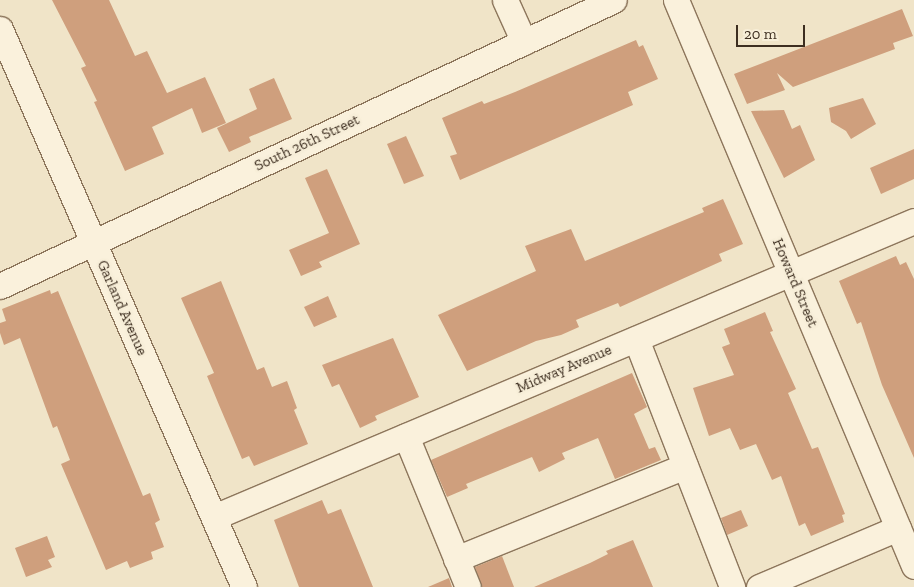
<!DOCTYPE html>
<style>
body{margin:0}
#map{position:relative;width:914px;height:587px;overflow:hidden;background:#f0e4c8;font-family:"Zilla Slab",serif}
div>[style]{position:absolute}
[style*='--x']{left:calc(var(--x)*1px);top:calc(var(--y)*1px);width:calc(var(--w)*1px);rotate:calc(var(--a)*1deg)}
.building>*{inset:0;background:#cf9f7d}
.roads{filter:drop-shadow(1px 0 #8d765c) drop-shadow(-1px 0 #8d765c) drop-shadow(0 1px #8d765c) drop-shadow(0 -1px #8d765c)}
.minor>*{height:25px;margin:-12.5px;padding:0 12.5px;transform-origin:12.5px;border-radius:12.5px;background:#faf1dc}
span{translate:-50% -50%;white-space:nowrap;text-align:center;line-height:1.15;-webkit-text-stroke:5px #f7eed8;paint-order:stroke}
.street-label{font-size:15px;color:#3d2e20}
.scale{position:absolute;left:736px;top:25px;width:69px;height:22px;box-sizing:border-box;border:2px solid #3d2e20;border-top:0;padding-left:6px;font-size:15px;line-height:18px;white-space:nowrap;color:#3d2e20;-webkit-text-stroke:4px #f7eed8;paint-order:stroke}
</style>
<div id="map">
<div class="building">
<i style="clip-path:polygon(52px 0,109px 0,135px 56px,147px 51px,167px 93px,205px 77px,226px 123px,202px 133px,192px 108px,152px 127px,164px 154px,125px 171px,94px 102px,97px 101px,81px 68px,86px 66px)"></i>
<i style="clip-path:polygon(902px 9px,913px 36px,893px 43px,895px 49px,793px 87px,777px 73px,785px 90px,747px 104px,734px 74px)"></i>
<i style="clip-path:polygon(636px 40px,639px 47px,643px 45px,658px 79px,628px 92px,633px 105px,460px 180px,450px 156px,457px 154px,442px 118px,482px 101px,484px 104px,515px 92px)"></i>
<i style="clip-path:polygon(274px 78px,292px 119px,249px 137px,251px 142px,229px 152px,217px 128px,257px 109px,249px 89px)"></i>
<i style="clip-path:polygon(863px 98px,876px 124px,851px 139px,846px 131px,831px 122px,829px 108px)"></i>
<i style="clip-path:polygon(784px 110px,792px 129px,800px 125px,815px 160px,784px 178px,751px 111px)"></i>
<i style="clip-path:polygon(406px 136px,424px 176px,404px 184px,387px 144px)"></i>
<i style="clip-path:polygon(914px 149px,914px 179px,881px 194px,870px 168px)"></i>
<i style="clip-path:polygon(327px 169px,360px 244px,319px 262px,322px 267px,301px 276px,289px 250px,329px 233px,305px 178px)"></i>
<i style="clip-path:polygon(723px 199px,743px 244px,719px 254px,722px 261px,620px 307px,618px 303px,576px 320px,579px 327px,561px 335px,536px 341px,467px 371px,438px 315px,536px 271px,525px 246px,571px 229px,585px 261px,704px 212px,702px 208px)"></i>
<i style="clip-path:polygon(896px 256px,900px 265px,906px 262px,914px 279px,914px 458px,882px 385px,861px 322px,857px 324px,839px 281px)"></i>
<i style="clip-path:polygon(221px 281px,257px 370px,264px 367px,272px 387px,287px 381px,297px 408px,294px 410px,308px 444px,254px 466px,249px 456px,242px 459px,219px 405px,207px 376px,214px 373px,181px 298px)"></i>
<i style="clip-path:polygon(50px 290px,51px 294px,58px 291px,143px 496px,150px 493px,160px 520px,155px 523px,164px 547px,151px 552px,153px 559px,130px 568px,127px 561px,106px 570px,61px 464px,70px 460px,57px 426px,53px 428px,20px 338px,4px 345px,0 333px,0 323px,6px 321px,2px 309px)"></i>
<i style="clip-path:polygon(328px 296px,337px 317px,314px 327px,304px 307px)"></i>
<i style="clip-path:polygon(765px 312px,773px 331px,770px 332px,796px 389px,788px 393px,812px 449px,818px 447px,845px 514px,842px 515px,844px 522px,811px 536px,805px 523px,799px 526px,781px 476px,772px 480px,756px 444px,740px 450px,730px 428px,709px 436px,693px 388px,734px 375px,722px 347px,730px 344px,724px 329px)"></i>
<i style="clip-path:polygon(393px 338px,419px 397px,375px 416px,377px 420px,360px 428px,339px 384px,332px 387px,322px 365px)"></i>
<i style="clip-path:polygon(632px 373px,647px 407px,634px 414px,649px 449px,655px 447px,661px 460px,615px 479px,598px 438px,562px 453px,565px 459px,539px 472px,532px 457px,466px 484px,468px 488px,447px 497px,431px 460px)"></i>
<i style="clip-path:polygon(322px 500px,328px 514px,341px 509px,373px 587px,299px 587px,274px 520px)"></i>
<i style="clip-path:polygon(741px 510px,748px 526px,727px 535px,721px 518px)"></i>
<i style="clip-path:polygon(47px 536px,55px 557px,48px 560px,52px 567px,26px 577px,15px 548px)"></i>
<i style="clip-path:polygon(633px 540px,653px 587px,534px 587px,590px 563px,608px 554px,606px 551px)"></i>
<i style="clip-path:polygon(502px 556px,514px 587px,482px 587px,475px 567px)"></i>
<i style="clip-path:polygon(449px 578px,452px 587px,428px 587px)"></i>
</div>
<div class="roads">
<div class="minor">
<i style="--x:505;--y:0;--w:46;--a:65.7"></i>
<i style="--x:676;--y:0;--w:614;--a:67.19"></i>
<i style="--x:0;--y:29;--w:609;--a:66.38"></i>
<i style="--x:0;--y:286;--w:677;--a:-24.98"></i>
<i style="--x:636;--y:339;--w:266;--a:68.8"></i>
<i style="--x:406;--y:436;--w:163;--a:67.7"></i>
<i style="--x:214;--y:517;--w:760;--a:-22.92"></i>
<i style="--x:456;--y:559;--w:247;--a:-22.1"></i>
<i style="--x:759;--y:587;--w:151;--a:-23"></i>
</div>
</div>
<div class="street-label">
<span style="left:307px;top:143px;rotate:-25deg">South 26th Street</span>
<span style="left:795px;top:283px;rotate:67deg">Howard Street</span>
<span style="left:122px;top:308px;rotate:66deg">Garland Avenue</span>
<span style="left:564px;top:369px;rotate:-23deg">Midway Avenue</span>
</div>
<div class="scale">20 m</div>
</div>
